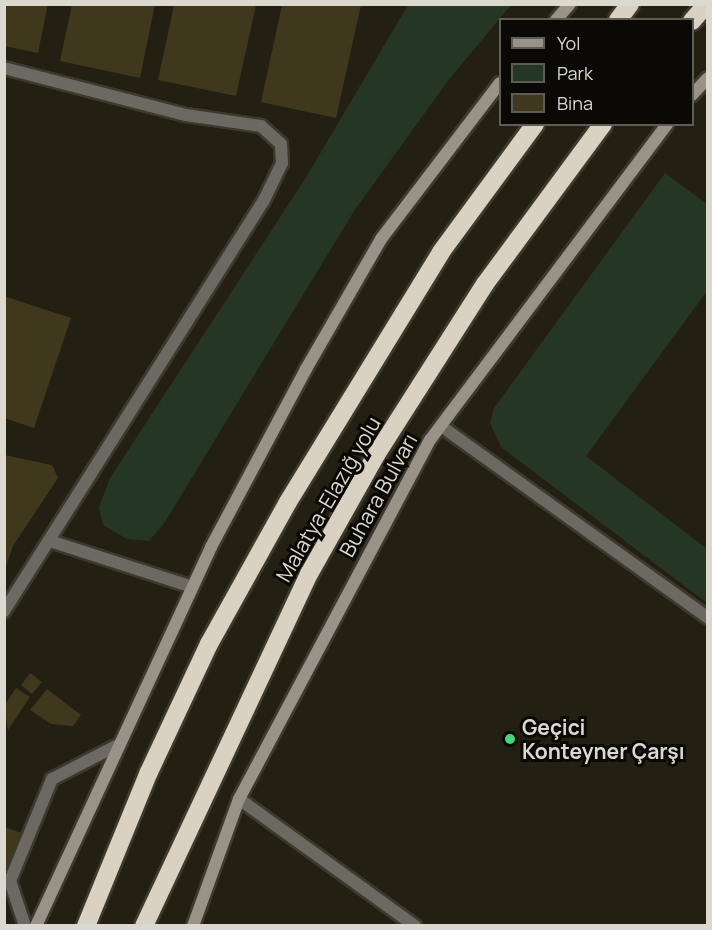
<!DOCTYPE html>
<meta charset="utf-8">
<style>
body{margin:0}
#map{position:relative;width:712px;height:930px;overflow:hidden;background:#231f13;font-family:Manrope,sans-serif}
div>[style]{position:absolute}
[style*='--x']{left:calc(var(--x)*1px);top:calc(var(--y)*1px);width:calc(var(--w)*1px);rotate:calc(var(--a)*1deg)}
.green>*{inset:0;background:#263624}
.building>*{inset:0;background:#3f381c}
.roads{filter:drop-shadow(2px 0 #3d392d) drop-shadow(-2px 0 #3d392d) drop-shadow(0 2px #3d392d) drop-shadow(0 -2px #3d392d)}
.lane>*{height:12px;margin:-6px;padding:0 6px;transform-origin:6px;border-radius:6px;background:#6c6862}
.street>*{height:12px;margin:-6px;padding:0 6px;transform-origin:6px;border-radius:6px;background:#6c6862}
.secondary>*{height:12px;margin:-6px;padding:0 6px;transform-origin:6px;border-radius:6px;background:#989289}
.highway>*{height:18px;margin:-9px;padding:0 9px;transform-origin:9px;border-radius:9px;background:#d9d1c1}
.dots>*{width:16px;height:16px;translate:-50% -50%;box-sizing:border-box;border:3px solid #0a0905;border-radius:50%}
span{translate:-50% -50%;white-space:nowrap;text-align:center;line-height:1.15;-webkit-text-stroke:6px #0a0905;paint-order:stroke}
.street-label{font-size:21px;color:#dad8cf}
.poi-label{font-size:21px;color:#dad8cf;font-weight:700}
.left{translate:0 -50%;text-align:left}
.frame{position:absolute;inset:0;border:6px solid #dad8cf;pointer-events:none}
.legend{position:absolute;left:499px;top:18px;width:195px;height:108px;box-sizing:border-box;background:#0a0905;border:2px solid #5d5c56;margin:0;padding:8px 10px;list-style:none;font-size:18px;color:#dad8cf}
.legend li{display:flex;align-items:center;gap:12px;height:30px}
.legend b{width:30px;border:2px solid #5d5c56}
</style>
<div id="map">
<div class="green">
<i style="clip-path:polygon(408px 5px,511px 5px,450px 78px,354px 211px,165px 522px,149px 541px,127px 539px,103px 525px,99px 507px,110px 478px,305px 179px)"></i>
<i style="clip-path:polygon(665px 173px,707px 204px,707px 291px,586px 456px,707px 549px,707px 603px,501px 447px,490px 423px,494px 408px)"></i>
</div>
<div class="building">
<i style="clip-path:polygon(4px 4px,48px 4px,38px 53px,4px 46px)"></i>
<i style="clip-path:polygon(72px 4px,155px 4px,140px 78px,60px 61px)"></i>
<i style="clip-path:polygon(174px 5px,256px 5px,236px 96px,158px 80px)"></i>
<i style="clip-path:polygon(282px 5px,361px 5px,336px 118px,261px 102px)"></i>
<i style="clip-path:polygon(4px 296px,71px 318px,34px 428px,4px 418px)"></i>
<i style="clip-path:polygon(4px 455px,52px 465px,58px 478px,13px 546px,4px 572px)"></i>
<i style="clip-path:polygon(30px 673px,42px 682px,32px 694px,21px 685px)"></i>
<i style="clip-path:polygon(16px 688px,30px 697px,8px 730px,4px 706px)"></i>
<i style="clip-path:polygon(47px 689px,81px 715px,73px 726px,51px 724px,30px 710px)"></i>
<i style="clip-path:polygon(4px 827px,22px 833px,4px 878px)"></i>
</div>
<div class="roads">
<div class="lane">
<i style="--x:25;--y:926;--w:47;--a:-108.4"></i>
<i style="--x:10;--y:881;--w:110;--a:-67.6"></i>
<i style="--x:52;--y:779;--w:72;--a:-27.3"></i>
</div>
<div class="street">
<i style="--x:4;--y:68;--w:188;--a:14.5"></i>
<i style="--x:186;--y:115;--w:76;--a:8.3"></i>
<i style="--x:261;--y:126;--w:27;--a:42"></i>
<i style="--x:281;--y:144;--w:19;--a:87"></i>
<i style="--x:282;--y:163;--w:41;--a:115.9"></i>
<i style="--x:264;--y:200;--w:487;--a:122.3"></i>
<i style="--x:441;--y:426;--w:329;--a:35.7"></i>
<i style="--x:50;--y:541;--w:149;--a:17.9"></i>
<i style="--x:239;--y:799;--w:217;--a:35.8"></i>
</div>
<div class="secondary">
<i style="--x:556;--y:20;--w:21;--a:-49"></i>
<i style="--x:692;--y:95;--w:23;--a:-47"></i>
<i style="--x:36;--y:926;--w:417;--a:-65.2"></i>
<i style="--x:211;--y:547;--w:202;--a:-61.9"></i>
<i style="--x:306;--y:369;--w:150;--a:-60"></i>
<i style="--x:381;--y:239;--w:196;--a:-52.7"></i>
<i style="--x:193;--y:926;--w:135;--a:-70.1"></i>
<i style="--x:239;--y:799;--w:407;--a:-62"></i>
<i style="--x:430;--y:440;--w:395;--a:-53.1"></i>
</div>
<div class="highway">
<i style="--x:618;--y:20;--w:20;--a:-53"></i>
<i style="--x:692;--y:21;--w:23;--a:-49"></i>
<i style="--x:86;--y:926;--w:166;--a:-67.8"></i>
<i style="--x:149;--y:772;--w:141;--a:-64.9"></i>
<i style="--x:209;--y:644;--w:162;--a:-60.9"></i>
<i style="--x:288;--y:502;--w:293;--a:-58.5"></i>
<i style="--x:441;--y:252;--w:159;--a:-53.7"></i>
<i style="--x:144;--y:926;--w:389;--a:-64.9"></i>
<i style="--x:309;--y:574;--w:137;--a:-60.6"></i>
<i style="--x:376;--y:455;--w:203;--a:-57.5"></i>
<i style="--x:485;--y:284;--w:199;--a:-53.6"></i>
</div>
</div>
<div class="dots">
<i style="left:510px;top:739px;background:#41d77c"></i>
</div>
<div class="street-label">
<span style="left:378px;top:495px;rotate:-61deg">Buhara Bulvarı</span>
<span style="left:328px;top:499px;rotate:-60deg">Malatya-Elazığ yolu</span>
</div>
<div class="poi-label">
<span class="left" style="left:522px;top:739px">Geçici<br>Konteyner Çarşı</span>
</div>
<div class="frame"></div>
<ul class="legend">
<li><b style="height:8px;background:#989289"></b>Yol</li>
<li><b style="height:16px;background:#263624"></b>Park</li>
<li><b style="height:16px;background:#3f381c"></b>Bina</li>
</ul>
</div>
